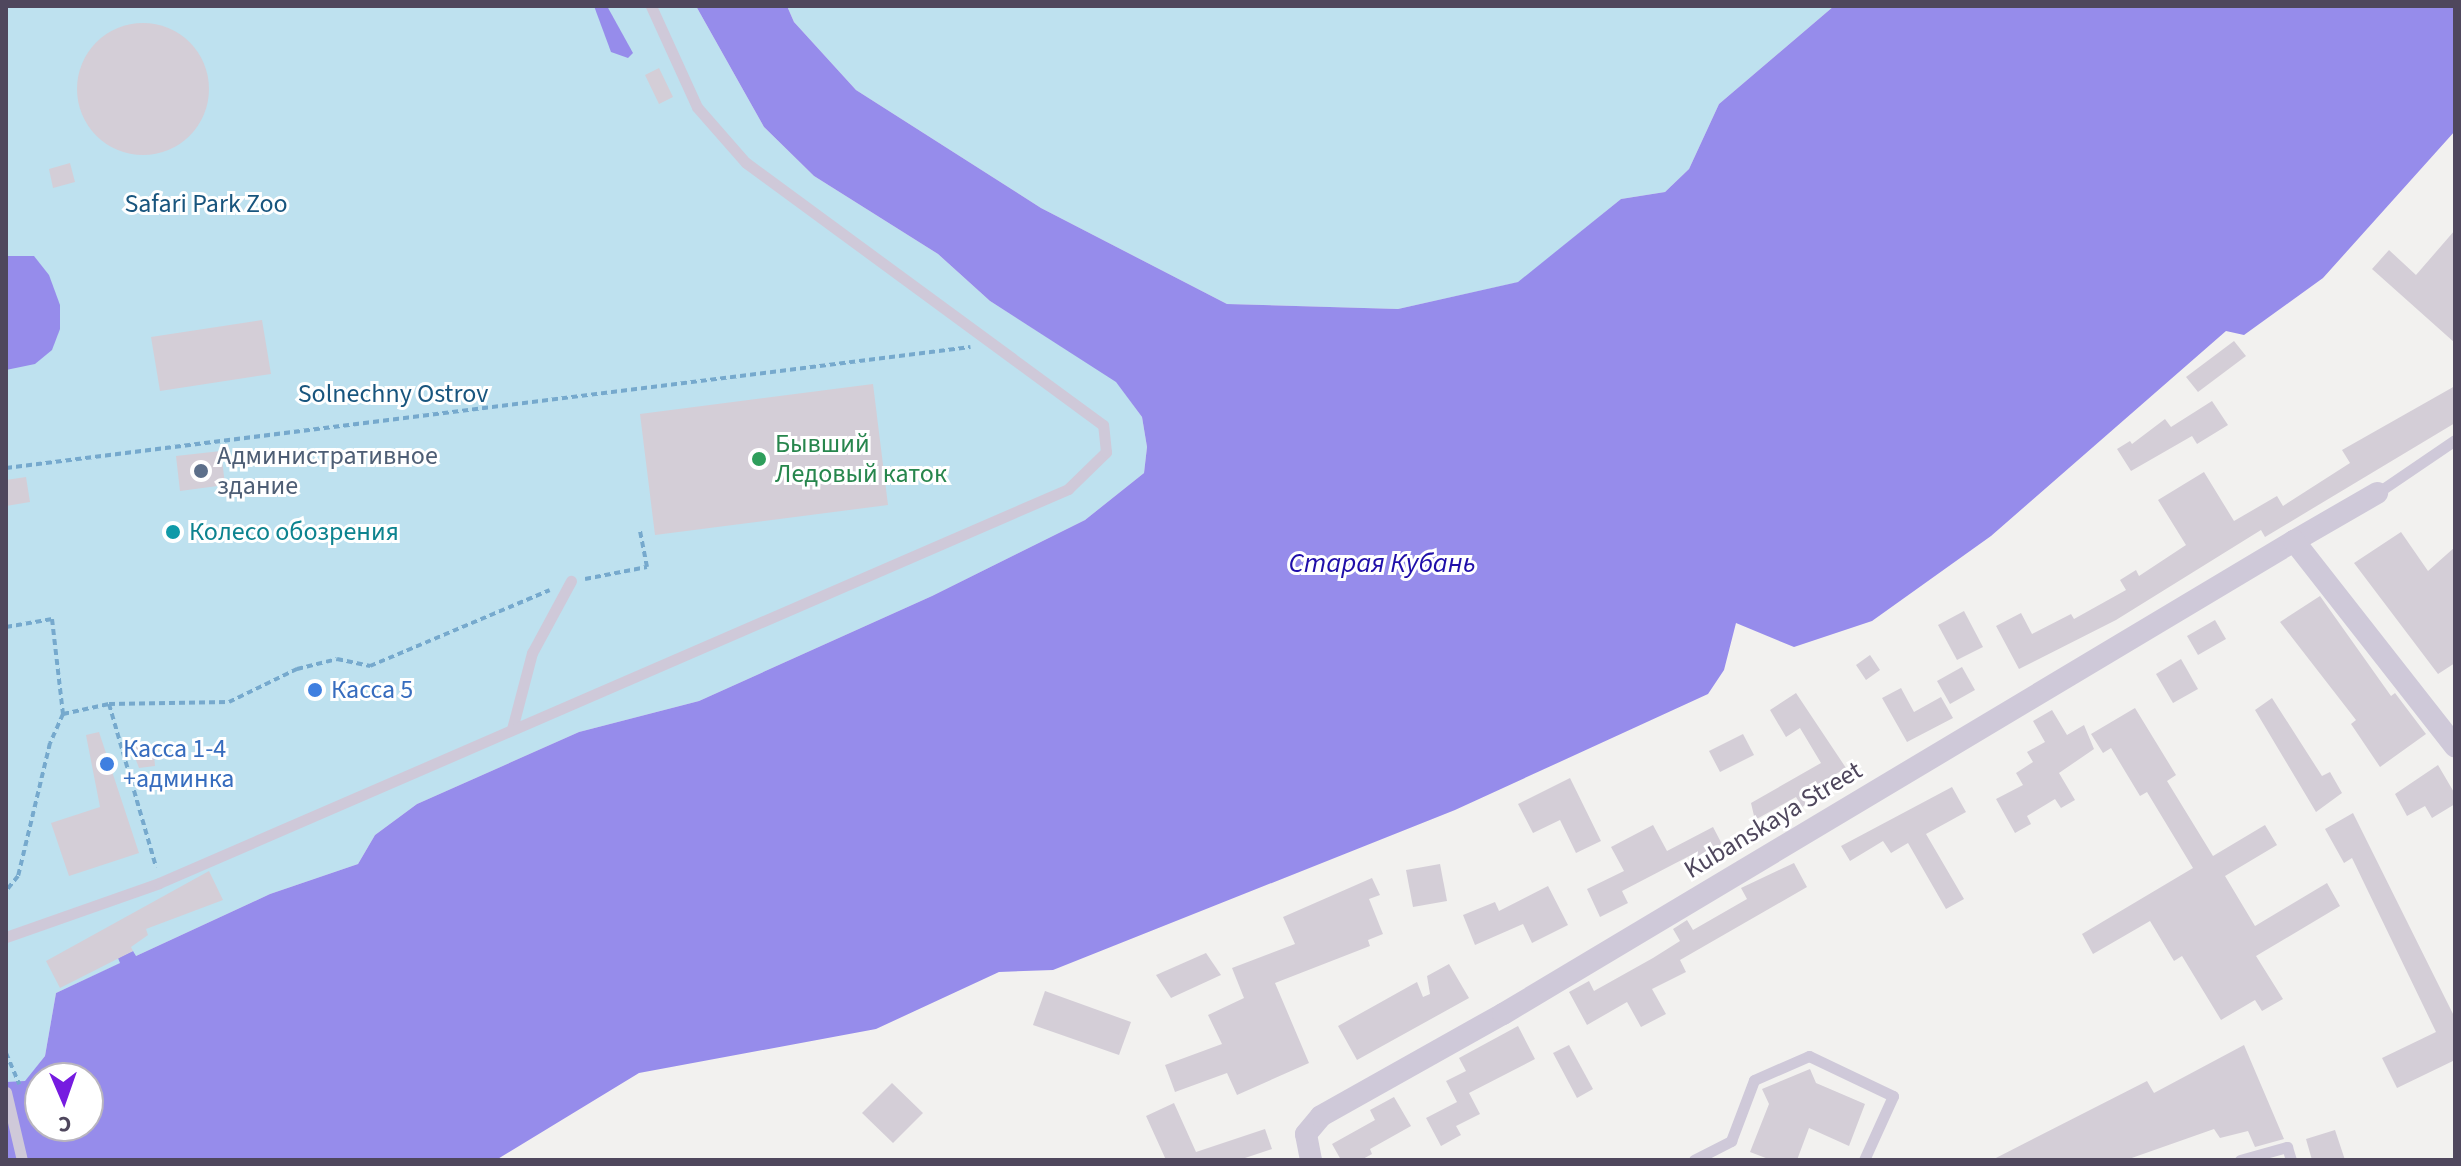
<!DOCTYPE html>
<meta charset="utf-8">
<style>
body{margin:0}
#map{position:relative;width:2461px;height:1166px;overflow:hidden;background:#f2f1ef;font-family:"Source Sans 3",sans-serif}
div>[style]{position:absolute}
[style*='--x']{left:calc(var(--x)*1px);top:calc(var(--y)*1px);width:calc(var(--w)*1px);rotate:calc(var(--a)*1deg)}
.green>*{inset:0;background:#bee1ef}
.water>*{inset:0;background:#968ceb}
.building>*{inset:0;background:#d4ced7}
.round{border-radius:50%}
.path>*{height:4px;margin-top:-2px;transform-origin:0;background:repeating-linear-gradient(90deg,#76a9cd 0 6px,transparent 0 10px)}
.service>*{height:11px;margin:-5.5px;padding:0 5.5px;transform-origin:5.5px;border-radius:5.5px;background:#cfc9d9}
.minor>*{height:22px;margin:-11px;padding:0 11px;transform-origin:11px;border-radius:11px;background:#cfc9d9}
.dots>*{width:22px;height:22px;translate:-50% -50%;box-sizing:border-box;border:4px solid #fff;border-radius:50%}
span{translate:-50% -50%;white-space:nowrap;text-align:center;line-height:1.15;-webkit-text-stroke:6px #fff;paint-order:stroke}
.park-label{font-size:26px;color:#18557e}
.leisure-label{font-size:26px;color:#27864d}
.left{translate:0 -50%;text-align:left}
.service-label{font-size:26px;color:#4e5e75}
.culture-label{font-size:26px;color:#0d838f}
.shop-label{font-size:26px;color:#366cbe}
.street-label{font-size:26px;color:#4f475d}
.water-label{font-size:28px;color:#1f0ea9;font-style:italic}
.frame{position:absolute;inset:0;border:8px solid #4f475d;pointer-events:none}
.north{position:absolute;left:24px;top:1062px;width:80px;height:80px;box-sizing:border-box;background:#fff;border:2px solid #b9b5be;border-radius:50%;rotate:178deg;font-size:22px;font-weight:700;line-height:32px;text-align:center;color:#4f475d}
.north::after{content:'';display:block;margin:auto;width:28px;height:36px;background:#761be0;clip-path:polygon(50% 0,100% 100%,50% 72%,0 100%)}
</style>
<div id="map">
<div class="green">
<i style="clip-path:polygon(6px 6px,696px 6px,764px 127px,814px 176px,938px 254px,990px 301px,1116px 381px,1142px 417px,1147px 447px,1144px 473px,1085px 520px,932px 596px,699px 701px,579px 732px,417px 804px,375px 835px,358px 864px,270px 894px,56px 993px,45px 1056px,25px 1082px,6px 1082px)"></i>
<i style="clip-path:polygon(787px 6px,1834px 6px,1719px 104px,1689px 169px,1665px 192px,1621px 199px,1519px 282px,1398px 309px,1227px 304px,1041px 208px,856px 90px,794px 22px)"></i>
</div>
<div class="water">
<i style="clip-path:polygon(594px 6px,607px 6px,633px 53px,628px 58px,611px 52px)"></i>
<i style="clip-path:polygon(evenodd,696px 6px,787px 6px,794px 22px,856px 90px,1041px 208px,1227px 304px,1398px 309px,1518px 282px,1621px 199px,1665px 192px,1689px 169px,1719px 104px,1834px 6px,2455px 6px,2455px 131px,2323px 278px,2244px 335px,2226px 331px,1991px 536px,1872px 621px,1794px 647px,1736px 623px,1724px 670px,1708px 694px,1455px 810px,1053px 970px,999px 972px,876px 1029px,639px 1073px,496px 1160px,6px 1160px,6px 1082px,25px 1081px,45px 1056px,56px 993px,120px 963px,118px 958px,133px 951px,136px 956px,270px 894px,358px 864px,375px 835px,417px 804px,579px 732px,699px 701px,932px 596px,1085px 520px,1144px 473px,1147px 447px,1142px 417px,1116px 382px,990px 301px,938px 254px,814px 176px,764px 127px,696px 6px,40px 1078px,88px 1078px,88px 1126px,40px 1126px,40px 1078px)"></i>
<i style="clip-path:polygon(6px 256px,34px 256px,49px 275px,60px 305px,60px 329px,52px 350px,35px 364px,6px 370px)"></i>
</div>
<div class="building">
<i class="round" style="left:77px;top:23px;width:132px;height:132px"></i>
<i style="clip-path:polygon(659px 68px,673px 97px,659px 104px,645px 75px)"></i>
<i style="clip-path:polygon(70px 163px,75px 182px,53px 188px,49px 169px)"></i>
<i style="clip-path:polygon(2455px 230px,2455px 343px,2372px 269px,2389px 250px,2416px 275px)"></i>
<i style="clip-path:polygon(262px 320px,271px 374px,160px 391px,151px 337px)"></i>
<i style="clip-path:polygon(2234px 341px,2246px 356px,2198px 392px,2186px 377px)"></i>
<i style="clip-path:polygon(873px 384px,888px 505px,655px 535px,640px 414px)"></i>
<i style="clip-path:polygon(2455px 386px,2455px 423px,2265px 537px,2261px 530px,2116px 620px,2019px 669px,1996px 626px,2021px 613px,2032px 634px,2071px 614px,2074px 619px,2126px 590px,2120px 580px,2136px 570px,2139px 576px,2186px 545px,2158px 500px,2204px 472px,2234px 521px,2277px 496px,2283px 506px,2350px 463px,2342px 450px)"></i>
<i style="clip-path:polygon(2212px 401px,2228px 425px,2197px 444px,2192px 436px,2131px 471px,2117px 449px,2130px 441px,2132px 444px,2165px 419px,2171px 427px)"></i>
<i style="clip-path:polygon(221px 451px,225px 485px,180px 491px,176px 456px)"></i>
<i style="clip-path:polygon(26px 477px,30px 502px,6px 506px,6px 480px)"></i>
<i style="clip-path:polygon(2401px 532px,2428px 571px,2455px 547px,2455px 663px,2438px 674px,2354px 563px)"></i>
<i style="clip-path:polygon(2320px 596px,2391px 696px,2395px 693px,2426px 734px,2380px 767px,2351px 724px,2356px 720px,2280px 622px)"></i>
<i style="clip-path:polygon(1964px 611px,1983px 647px,1957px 660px,1938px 625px)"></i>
<i style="clip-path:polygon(2215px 620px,2226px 639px,2198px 655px,2187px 636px)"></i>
<i style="clip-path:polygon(1870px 655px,1880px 670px,1866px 680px,1856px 665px)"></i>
<i style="clip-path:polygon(2181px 659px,2198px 689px,2173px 703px,2156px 674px)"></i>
<i style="clip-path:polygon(1962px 667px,1975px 690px,1950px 704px,1937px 681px)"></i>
<i style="clip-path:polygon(1901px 688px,1914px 712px,1941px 697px,1953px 718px,1907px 742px,1882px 698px)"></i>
<i style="clip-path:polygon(1796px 693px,1846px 768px,1824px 781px,1830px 789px,1802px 807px,1796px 797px,1755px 820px,1751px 803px,1821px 763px,1800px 728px,1786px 737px,1770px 710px)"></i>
<i style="clip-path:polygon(2272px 698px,2322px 776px,2330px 772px,2342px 793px,2316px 812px,2255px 710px)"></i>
<i style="clip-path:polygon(2135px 708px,2176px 775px,2167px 781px,2213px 856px,2265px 825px,2277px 845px,2225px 876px,2255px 926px,2327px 883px,2340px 906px,2256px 956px,2283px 999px,2262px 1011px,2255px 1000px,2221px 1020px,2182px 956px,2174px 961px,2150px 921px,2093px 954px,2082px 934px,2193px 868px,2147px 792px,2140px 796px,2111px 748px,2103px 753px,2091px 734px)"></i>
<i style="clip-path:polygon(2052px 710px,2067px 735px,2084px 725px,2094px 749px,2059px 773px,2075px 800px,2061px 808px,2055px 799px,2027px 816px,2031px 824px,2015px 833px,1996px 799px,2023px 785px,2016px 773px,2033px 762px,2027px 752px,2045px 742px,2033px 721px)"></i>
<i style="clip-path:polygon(99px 732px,139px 853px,69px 876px,51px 823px,100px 807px,86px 735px)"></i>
<i style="clip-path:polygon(1743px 734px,1754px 755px,1720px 772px,1709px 751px)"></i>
<i style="clip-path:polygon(153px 744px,155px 766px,139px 768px,131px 747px)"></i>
<i style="clip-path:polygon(2438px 765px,2455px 794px,2455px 804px,2432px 818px,2425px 806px,2407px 816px,2395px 794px)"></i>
<i style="clip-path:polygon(1570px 778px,1601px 841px,1576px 853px,1560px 820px,1533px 833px,1518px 804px)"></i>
<i style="clip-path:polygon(1952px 787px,1966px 812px,1926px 834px,1964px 899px,1946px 909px,1908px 843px,1891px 853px,1883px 841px,1850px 861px,1841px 846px)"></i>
<i style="clip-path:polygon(2353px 813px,2455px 1018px,2455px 1060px,2397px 1088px,2382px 1058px,2436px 1032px,2352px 858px,2344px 863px,2325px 829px)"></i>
<i style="clip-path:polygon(1653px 825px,1667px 851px,1713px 827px,1724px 848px,1699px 861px,1695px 853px,1622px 891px,1628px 903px,1600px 917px,1587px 889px,1624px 871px,1611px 847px)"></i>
<i style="clip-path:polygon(1794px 863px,1807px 887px,1680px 960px,1686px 972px,1652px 989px,1666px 1014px,1641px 1027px,1627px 1002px,1587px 1025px,1569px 992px,1589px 981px,1594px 991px,1653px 958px,1680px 941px,1673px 929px,1687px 920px,1693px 930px,1747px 899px,1741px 888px)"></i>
<i style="clip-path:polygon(1440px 864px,1447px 901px,1413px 907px,1406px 870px)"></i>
<i style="clip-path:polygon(209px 871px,223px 900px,146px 929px,148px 935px,131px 947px,133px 951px,60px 988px,46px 961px)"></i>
<i style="clip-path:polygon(1372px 878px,1380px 895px,1369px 899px,1383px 934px,1368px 940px,1370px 946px,1275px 983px,1309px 1063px,1237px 1095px,1227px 1073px,1175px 1092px,1165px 1065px,1222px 1044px,1208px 1015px,1244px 998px,1232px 968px,1295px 944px,1283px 917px)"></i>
<i style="clip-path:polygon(1548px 886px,1568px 925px,1532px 943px,1523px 924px,1475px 945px,1463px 915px,1495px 902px,1499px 911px)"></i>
<i style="clip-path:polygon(1206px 953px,1221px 975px,1171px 998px,1156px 975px)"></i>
<i style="clip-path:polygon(1449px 964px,1469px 998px,1357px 1060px,1338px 1026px,1417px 982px,1423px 997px,1430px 994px,1427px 976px)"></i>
<i style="clip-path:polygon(1045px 991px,1131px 1022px,1119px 1055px,1033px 1025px)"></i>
<i style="clip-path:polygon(1518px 1026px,1535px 1059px,1469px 1093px,1480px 1114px,1456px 1126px,1461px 1135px,1441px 1146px,1426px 1118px,1457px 1102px,1446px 1081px,1466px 1071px,1459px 1058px)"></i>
<i style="clip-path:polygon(1569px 1045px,1593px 1089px,1577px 1098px,1553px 1053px)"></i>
<i style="clip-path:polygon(2244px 1045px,2284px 1139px,2255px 1147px,2248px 1131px,2220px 1138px,2214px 1129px,2126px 1160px,1992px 1160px,2147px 1081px,2154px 1093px)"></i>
<i style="clip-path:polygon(1810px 1069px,1816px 1083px,1865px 1104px,1849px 1146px,1809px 1128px,1797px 1160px,1771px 1160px,1750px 1152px,1769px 1104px,1762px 1089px)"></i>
<i style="clip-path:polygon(892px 1083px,923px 1113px,893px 1143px,862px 1113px)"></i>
<i style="clip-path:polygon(1394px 1097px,1411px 1126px,1370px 1149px,1372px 1154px,1361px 1160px,1341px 1160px,1332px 1144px,1375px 1120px,1370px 1110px)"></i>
<i style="clip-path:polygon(1174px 1103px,1196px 1152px,1265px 1129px,1272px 1149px,1239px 1160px,1166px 1160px,1146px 1116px)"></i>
<i style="clip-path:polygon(2335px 1130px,2345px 1160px,2312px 1160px,2306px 1139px)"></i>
</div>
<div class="path">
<i style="--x:6;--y:468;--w:972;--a:-7.15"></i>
<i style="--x:585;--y:579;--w:63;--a:-11"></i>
<i style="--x:647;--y:567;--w:37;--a:-101"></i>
<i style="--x:6;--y:627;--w:47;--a:-9.9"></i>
<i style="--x:52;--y:619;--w:96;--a:83.4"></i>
<i style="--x:63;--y:714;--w:32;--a:114"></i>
<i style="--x:50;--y:743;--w:137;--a:103.5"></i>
<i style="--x:18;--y:876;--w:19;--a:129"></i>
<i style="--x:109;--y:704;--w:120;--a:-1"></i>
<i style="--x:229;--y:702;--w:76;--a:-25.9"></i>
<i style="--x:297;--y:669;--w:41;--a:-14"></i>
<i style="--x:337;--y:659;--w:34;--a:12"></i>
<i style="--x:370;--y:666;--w:195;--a:-22.9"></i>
<i style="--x:63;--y:714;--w:47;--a:-12.3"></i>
<i style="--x:109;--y:704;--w:170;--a:73.9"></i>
<i style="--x:6;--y:1053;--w:34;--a:67"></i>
</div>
<div class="service">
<i style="--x:2377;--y:493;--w:94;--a:-34.2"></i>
<i style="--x:512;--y:729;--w:79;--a:-75.3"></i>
<i style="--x:532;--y:653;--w:82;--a:-61.6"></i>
<i style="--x:6;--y:937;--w:162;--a:-19.4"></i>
<i style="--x:159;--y:883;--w:991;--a:-23.43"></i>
<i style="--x:1068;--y:489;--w:53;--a:-44.2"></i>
<i style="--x:1106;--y:452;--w:27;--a:-96"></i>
<i style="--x:1103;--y:425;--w:443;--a:-143.7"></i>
<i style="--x:746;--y:163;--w:74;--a:-131.2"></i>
<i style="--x:697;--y:107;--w:111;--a:-114.5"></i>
<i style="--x:6;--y:1092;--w:70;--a:76.8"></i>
<i style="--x:1694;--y:1160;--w:42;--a:-27.2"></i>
<i style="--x:1731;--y:1141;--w:65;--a:-69.3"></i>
<i style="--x:1754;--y:1080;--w:60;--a:-23.6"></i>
<i style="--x:1809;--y:1056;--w:93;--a:25.5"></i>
<i style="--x:1893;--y:1096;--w:70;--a:114.4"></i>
<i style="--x:2240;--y:1160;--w:49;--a:-15.5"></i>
<i style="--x:2287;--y:1147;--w:14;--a:73"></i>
</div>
<div class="minor">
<i style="--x:2294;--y:541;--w:96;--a:-30"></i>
<i style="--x:1311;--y:1160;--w:26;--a:-101"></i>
<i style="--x:1306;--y:1134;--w:23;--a:-50"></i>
<i style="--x:1321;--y:1116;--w:209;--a:-29.3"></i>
<i style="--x:1503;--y:1014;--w:922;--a:-30.88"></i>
<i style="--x:2294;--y:541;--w:261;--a:51.9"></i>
</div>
<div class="dots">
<i style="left:759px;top:459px;background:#2e9e5b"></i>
<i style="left:201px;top:471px;background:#5c6f8a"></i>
<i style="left:173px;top:532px;background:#0f9aa8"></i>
<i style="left:315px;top:690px;background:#3f7fe0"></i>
<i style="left:107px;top:764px;background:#3f7fe0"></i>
</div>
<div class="park-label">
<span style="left:206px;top:204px">Safari Park Zoo</span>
<span style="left:393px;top:394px">Solnechny Ostrov</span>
</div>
<div class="leisure-label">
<span class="left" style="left:775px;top:459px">Бывший<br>Ледовый каток</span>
</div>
<div class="service-label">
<span class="left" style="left:217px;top:471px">Административное<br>здание</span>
</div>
<div class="culture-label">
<span class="left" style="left:189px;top:532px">Колесо обозрения</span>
</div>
<div class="shop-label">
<span class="left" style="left:331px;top:690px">Касса 5</span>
<span class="left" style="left:123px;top:764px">Касса 1-4<br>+админка</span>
</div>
<div class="street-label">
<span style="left:1773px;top:820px;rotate:-31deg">Kubanskaya Street</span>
</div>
<div class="water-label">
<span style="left:1382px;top:563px">Старая Кубань</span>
</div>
<div class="frame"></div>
<div class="north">С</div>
</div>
